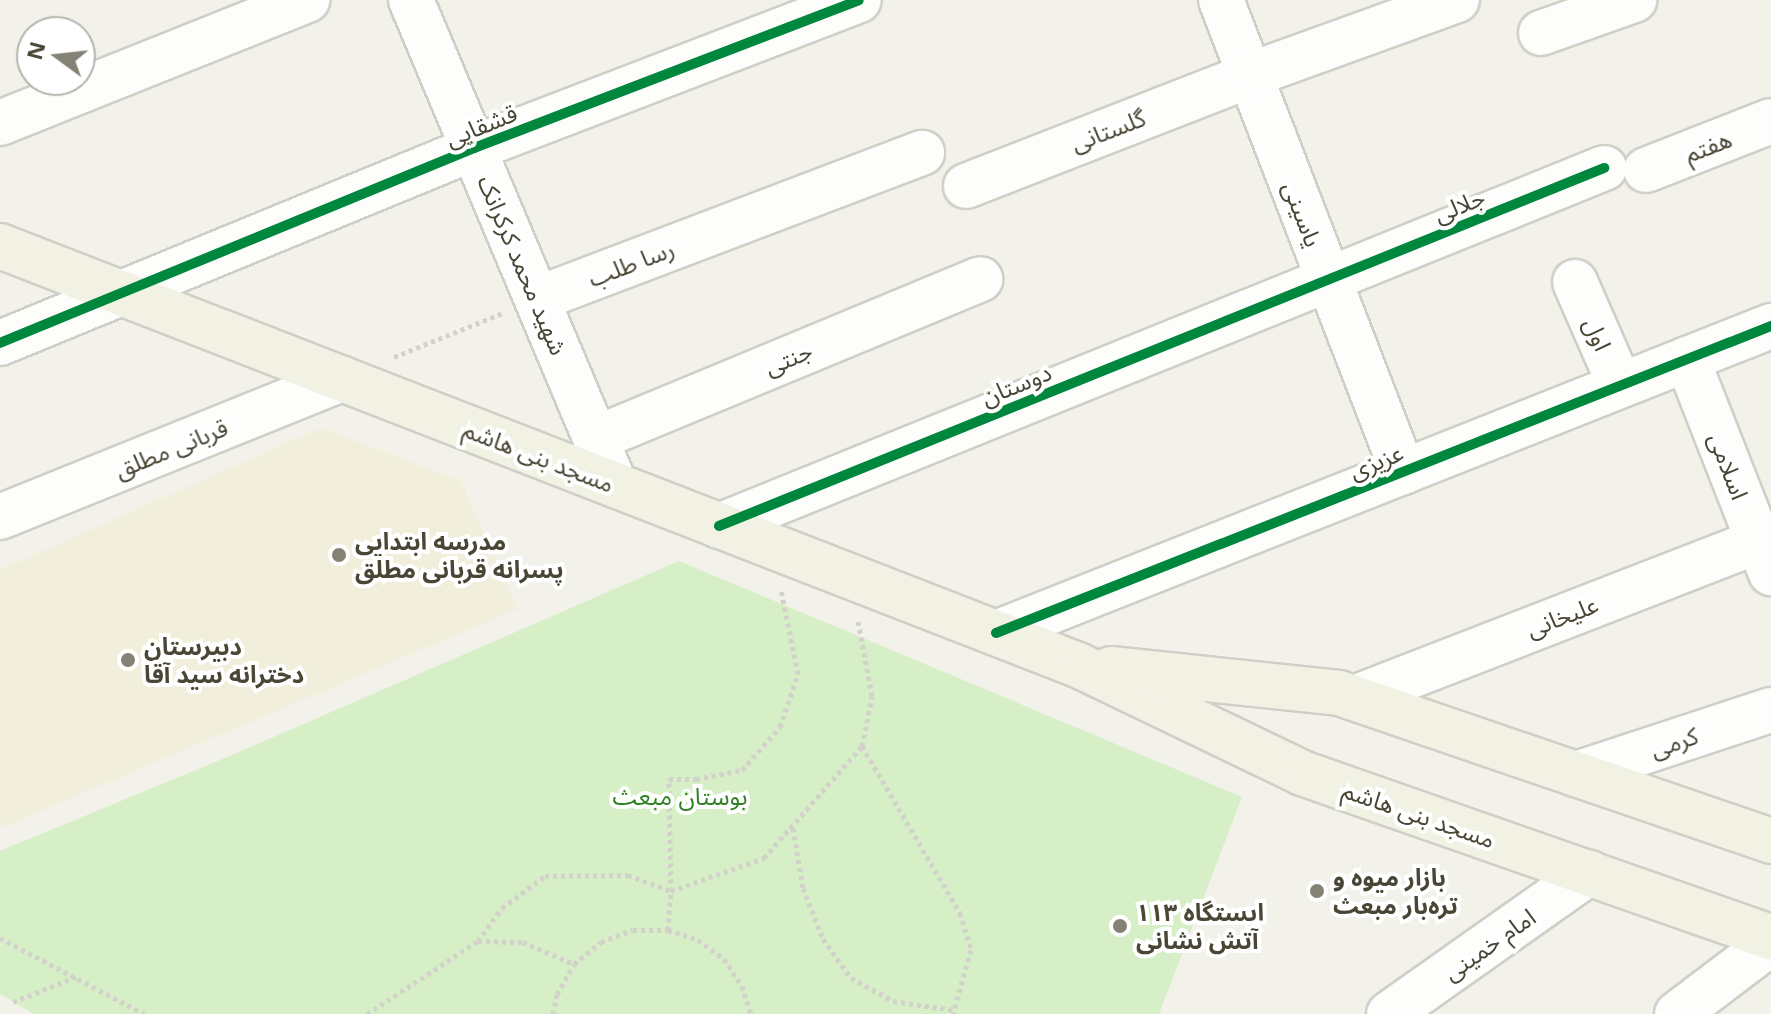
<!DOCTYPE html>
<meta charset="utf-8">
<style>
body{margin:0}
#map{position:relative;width:1771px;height:1014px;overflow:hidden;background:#f2f1ea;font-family:"Open Sans","Noto Sans Arabic",sans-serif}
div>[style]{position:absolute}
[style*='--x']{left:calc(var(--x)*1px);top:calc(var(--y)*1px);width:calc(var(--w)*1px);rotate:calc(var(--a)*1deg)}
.education>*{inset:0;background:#f1efdb}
.green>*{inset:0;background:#d6efc7}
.path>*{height:5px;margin-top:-2.5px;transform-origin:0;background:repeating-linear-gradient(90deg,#d2d1ca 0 4px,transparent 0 8px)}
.roads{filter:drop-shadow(2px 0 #d0cfc7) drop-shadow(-2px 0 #d0cfc7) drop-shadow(0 2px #d0cfc7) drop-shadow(0 -2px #d0cfc7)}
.minor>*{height:44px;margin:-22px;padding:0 22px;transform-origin:22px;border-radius:22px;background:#fdfdfc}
.major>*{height:44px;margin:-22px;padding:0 22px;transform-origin:22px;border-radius:22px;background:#f1f1e4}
.cycleway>*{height:10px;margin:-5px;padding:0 5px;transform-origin:5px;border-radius:5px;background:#00873e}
.dots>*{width:22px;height:22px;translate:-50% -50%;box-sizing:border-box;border:4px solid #fff;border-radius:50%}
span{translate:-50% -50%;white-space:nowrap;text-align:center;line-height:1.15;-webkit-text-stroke:8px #fff;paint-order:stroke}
.street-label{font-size:24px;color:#494635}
.poi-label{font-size:24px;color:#494635;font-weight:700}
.left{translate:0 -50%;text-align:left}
.park-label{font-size:24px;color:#2f8221}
.north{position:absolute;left:16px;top:16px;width:80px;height:80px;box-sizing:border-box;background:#fff;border:2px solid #b6b5ae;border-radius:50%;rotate:285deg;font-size:22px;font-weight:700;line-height:32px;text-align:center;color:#494635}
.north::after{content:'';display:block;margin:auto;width:28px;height:36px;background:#848274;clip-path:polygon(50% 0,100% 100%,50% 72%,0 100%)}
</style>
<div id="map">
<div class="education">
<i style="clip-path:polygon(321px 428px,461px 481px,517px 609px,0 828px,0 570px)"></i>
</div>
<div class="green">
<i style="clip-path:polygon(679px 561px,1242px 797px,1159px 1014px,34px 1014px,0 994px,0 851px,237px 753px)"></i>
</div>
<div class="path">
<i style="--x:394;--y:357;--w:118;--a:-22"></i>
<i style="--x:862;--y:746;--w:194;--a:59.6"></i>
<i style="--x:960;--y:913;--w:39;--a:73"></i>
<i style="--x:971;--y:950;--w:66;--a:105.7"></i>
<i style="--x:793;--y:828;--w:61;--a:80.5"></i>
<i style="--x:803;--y:888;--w:55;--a:68.6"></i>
<i style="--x:823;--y:939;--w:48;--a:54.3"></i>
<i style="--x:851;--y:978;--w:48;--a:28.7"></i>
<i style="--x:893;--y:1001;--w:62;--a:8.4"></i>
<i style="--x:668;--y:930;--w:39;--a:-86"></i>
<i style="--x:671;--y:891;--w:99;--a:-19.5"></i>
<i style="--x:764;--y:858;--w:149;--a:-48.8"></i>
<i style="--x:862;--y:746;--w:51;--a:-78.7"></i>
<i style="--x:872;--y:696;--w:76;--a:-100.6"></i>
<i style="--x:0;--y:938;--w:163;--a:27.8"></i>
<i style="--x:478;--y:941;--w:41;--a:-54"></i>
<i style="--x:502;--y:908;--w:54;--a:-36.7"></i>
<i style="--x:545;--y:876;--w:83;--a:-0.7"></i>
<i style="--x:628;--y:875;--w:46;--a:20.4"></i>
<i style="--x:671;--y:891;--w:112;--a:-91"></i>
<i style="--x:669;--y:779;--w:27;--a:0"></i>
<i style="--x:696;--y:779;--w:47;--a:-11.1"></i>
<i style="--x:742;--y:770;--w:57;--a:-48.5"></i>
<i style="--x:780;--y:727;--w:56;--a:-71.2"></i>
<i style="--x:798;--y:674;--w:86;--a:-101.4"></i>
<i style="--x:13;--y:1002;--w:70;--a:-21.8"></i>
<i style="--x:367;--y:1014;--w:133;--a:-33.3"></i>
<i style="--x:478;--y:941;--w:45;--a:1.3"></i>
<i style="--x:523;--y:942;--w:56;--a:23.3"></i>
<i style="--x:553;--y:1014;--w:20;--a:-79"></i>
<i style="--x:557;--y:994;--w:34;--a:-60"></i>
<i style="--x:574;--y:964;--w:35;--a:-39"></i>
<i style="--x:601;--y:942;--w:34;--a:-21"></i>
<i style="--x:633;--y:930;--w:35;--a:0"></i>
<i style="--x:668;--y:930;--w:32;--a:18"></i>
<i style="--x:698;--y:940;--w:32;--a:36"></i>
<i style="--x:724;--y:959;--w:32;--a:56"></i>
<i style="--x:742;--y:986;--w:29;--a:72"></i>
</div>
<div class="roads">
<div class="minor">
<i style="--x:411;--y:0;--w:526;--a:67.19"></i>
<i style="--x:1221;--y:0;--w:506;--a:68.91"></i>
<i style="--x:1541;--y:33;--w:99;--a:-19.5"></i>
<i style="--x:0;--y:123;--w:331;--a:-21.8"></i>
<i style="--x:1646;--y:170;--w:134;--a:-21.4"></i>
<i style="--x:966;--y:186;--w:305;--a:-21.3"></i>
<i style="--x:1250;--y:75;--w:220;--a:-19.9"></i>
<i style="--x:1575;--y:282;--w:112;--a:66.4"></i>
<i style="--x:537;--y:299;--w:412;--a:-20.8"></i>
<i style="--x:0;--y:343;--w:513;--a:-22.36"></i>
<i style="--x:474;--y:148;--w:412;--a:-21"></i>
<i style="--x:1687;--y:359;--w:230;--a:68.6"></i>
<i style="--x:597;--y:438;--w:415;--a:-22.5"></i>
<i style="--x:0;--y:517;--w:369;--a:-22"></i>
<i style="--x:719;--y:526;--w:955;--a:-22.02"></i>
<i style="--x:996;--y:633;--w:834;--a:-21.61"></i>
<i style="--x:1354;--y:698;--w:447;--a:-21.2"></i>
<i style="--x:1576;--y:774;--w:205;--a:-18.2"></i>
<i style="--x:1389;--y:1014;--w:245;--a:-35.2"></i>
<i style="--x:1677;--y:1014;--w:118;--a:-37.1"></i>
</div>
<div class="major">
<i style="--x:0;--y:246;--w:1157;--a:21.24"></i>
<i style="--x:1078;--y:665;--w:249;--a:25.7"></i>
<i style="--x:1302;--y:773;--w:497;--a:19.3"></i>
<i style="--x:1111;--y:669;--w:229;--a:6"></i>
<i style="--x:1339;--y:693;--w:457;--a:18.9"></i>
</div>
</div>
<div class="cycleway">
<i style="--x:0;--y:343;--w:513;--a:-22.36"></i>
<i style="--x:474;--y:148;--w:412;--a:-21"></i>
<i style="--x:719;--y:526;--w:955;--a:-22.02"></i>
<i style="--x:996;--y:633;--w:834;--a:-21.61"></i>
</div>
<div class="dots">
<i style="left:339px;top:555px;background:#848274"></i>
<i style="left:128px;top:660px;background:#848274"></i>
<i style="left:1317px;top:891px;background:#848274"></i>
<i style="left:1120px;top:926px;background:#848274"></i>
</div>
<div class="street-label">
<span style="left:481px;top:125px;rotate:-22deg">قشقایی</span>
<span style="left:1108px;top:130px;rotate:-21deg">گلستانی</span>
<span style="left:1708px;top:146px;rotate:-21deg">هفتم</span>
<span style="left:1459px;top:205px;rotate:-22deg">جلالی</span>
<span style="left:1303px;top:214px;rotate:69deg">یاسینی</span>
<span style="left:631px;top:263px;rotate:-21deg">رسا طلب</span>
<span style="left:523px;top:265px;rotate:67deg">شهید محمد کرکرانک</span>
<span style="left:1598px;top:334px;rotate:66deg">اول</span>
<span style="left:788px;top:358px;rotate:-23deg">جنتی</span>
<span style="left:1016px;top:384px;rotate:-22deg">دوستان</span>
<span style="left:171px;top:448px;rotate:-22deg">قربانی مطلق</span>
<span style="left:539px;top:456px;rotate:21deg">مسجد بنی هاشم</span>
<span style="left:1376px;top:461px;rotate:-22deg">عزیزی</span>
<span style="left:1729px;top:466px;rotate:69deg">اسلامی</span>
<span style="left:1562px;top:616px;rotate:-21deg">علیخانی</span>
<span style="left:1674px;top:742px;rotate:-19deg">کرمی</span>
<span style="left:1419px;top:814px;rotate:19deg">مسجد بنی هاشم</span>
<span style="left:1489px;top:944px;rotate:-35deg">امام خمینی</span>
</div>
<div class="poi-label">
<span class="left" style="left:355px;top:555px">مدرسه ابتدایی<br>پسرانه قربانی مطلق</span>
<span class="left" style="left:144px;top:660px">دبیرستان<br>دخترانه سید آقا</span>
<span class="left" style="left:1333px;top:891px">بازار میوه و<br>تره‌بار مبعث</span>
<span class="left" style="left:1136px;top:926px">ایستگاه ۱۱۳<br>آتش نشانی</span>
</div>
<div class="park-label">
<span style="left:680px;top:796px">بوستان مبعث</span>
</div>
<div class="north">N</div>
</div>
